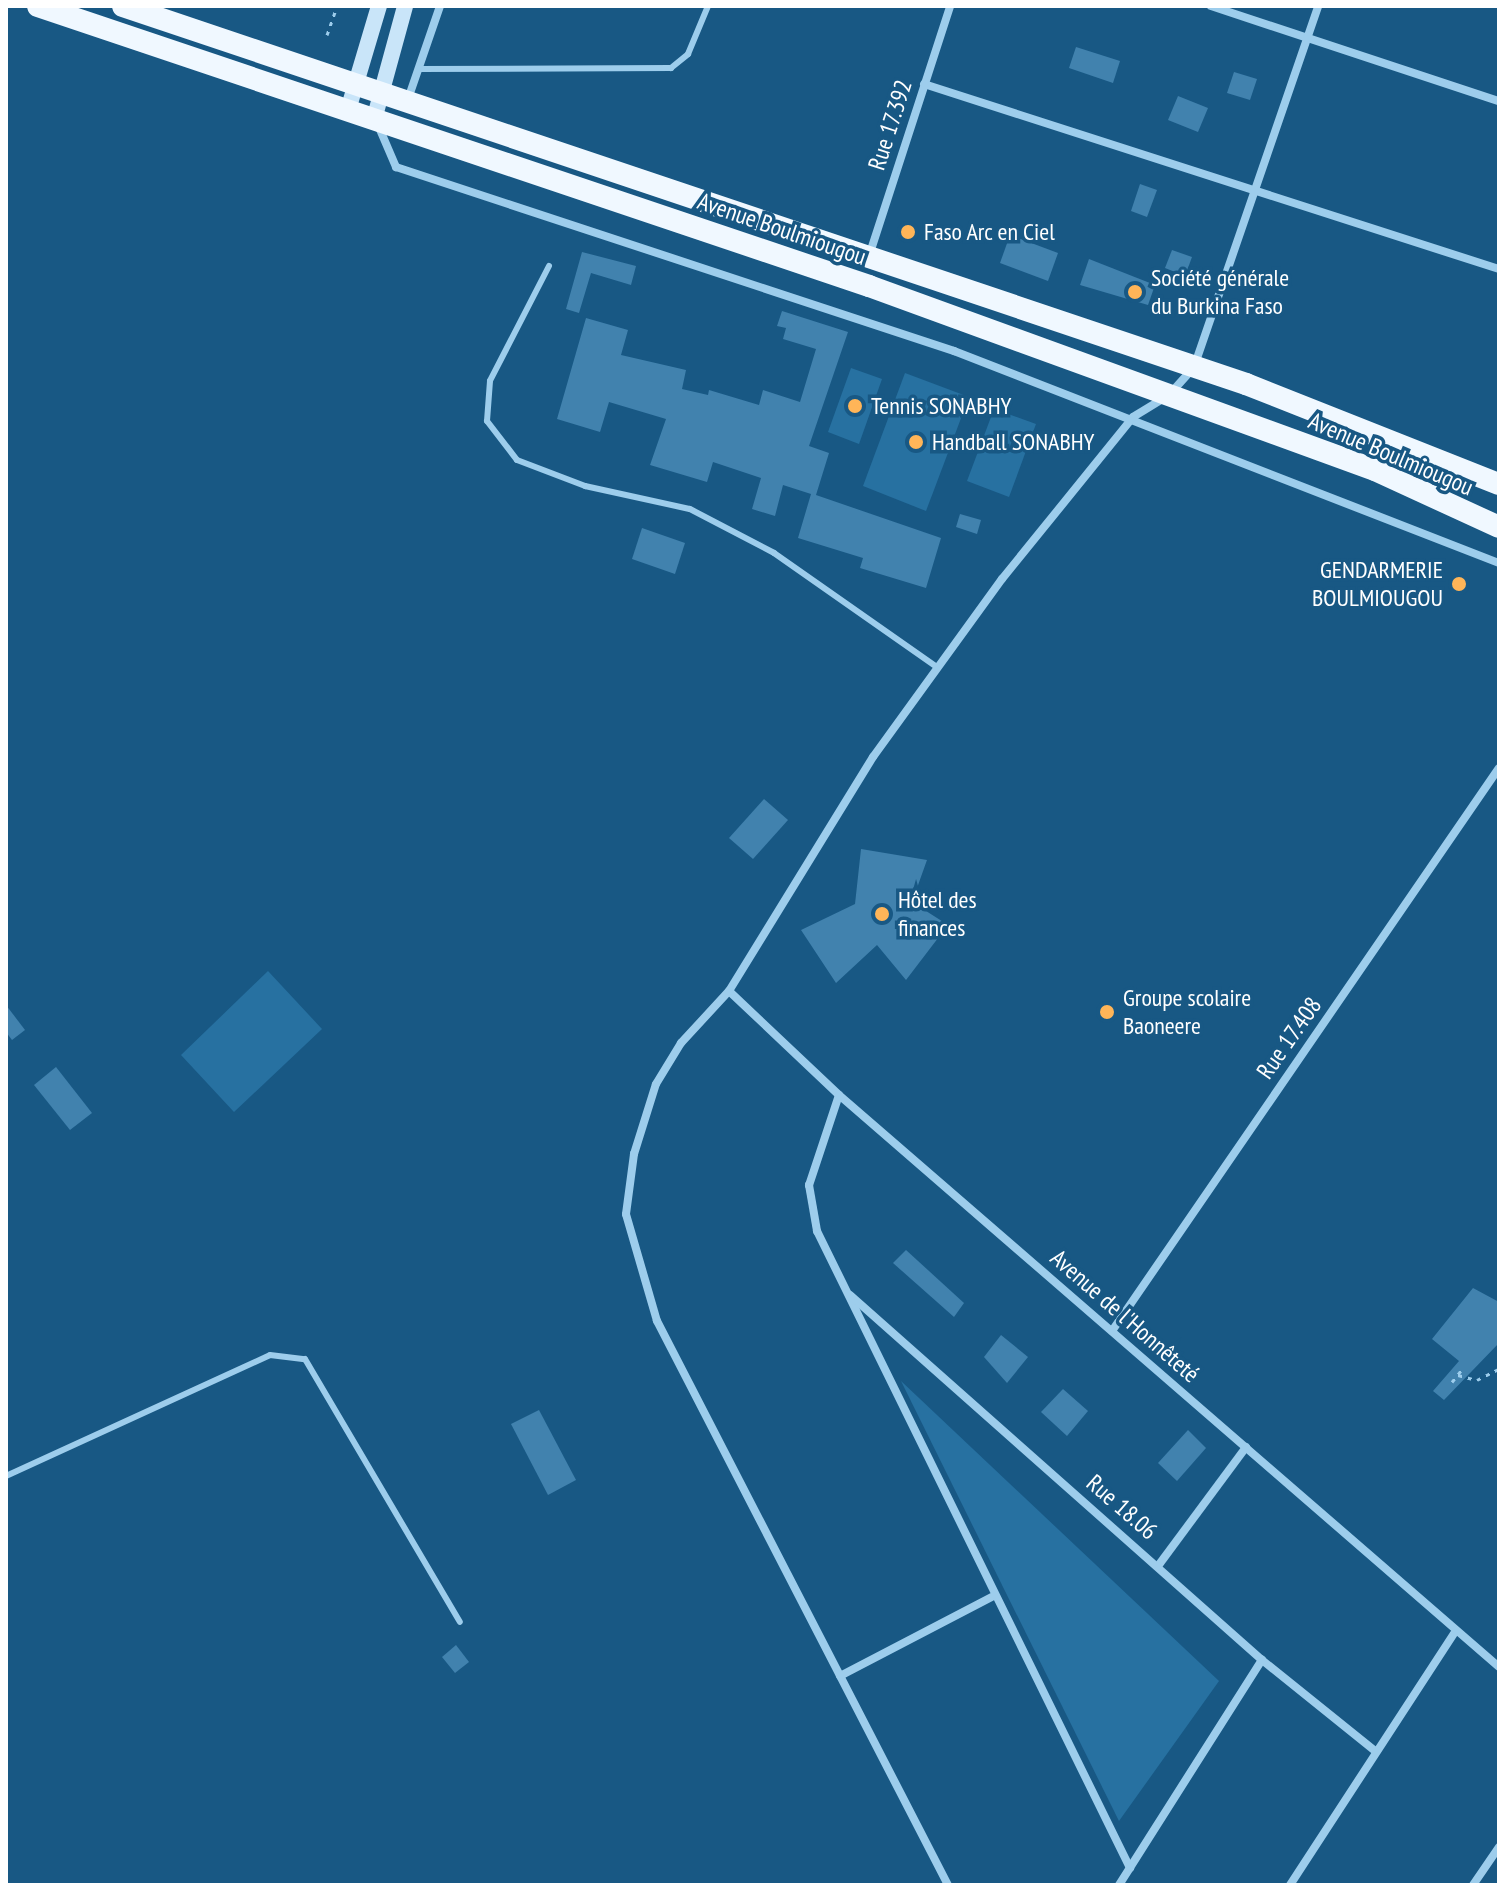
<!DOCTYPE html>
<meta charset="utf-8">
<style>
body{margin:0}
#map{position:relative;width:1505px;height:1891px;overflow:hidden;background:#185884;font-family:"PT Sans Narrow",sans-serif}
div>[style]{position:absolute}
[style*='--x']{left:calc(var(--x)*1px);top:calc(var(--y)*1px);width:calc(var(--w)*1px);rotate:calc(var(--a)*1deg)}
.green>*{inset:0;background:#2771a1}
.building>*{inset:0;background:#4182ae}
.path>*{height:3px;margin-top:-1.5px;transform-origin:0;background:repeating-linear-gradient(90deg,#9dcdec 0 4px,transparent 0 10px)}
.service>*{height:6px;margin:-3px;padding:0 3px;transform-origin:3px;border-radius:3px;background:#9dcdec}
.minor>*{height:8px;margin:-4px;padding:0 4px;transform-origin:4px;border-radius:4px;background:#9dcdec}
.secondary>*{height:16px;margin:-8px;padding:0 8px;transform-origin:8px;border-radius:8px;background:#c9e5f9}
.trunk>*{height:22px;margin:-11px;padding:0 11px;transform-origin:11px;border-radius:11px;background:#f0f8ff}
.dots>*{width:22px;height:22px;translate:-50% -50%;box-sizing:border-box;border:4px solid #185884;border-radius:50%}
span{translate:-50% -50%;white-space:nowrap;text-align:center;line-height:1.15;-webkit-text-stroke:7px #185884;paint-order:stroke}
.street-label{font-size:24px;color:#fff}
.poi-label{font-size:24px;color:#fff}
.left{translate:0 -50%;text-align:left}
.right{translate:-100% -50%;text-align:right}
.frame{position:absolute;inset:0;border:8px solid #fff;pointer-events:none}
</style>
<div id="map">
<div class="green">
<i style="clip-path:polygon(851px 368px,882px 379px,859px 444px,828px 432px)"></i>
<i style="clip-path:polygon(905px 373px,969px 397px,926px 511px,863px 486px)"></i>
<i style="clip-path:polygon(994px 409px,1036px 424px,1009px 497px,967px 481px)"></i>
<i style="clip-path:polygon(268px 971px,322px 1029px,234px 1112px,181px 1055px)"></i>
<i style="clip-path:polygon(901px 1381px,1219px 1681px,1119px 1821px)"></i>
</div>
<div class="building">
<i style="clip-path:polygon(1076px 47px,1120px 61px,1113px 83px,1069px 68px)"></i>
<i style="clip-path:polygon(1234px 72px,1257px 79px,1250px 100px,1227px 93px)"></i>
<i style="clip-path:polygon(1178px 96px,1208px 108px,1198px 132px,1168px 120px)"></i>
<i style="clip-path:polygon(1140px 184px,1157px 190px,1147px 217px,1131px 211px)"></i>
<i style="clip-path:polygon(1010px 235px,1058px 253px,1048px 281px,1000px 263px)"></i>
<i style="clip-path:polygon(1172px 250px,1192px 257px,1185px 276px,1165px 268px)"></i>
<i style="clip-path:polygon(582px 252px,636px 266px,631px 285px,591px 273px,579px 313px,566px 309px)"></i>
<i style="clip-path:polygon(1089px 259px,1155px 285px,1148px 305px,1080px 285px)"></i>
<i style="clip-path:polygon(782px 311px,848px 332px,809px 446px,829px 453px,816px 495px,941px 538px,926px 588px,860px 568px,863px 558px,798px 538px,811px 494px,783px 485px,775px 516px,752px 509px,761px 478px,713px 462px,707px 482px,650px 465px,666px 419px,609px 402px,600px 432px,557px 419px,586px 318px,628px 330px,621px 355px,686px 370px,682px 389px,708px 395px,709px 390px,759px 405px,763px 390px,800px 402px,816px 349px,783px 339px,786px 328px,777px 326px)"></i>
<i style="clip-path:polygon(960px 514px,981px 520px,977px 534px,956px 527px)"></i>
<i style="clip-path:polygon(642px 528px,685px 543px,675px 574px,632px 559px)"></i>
<i style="clip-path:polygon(764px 799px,788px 820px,753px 859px,729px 838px)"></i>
<i style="clip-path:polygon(861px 849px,927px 860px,912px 902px,948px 925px,906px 980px,877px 945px,836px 983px,801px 930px,855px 904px)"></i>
<i style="clip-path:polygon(6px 1005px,25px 1030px,12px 1040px,6px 1032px)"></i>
<i style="clip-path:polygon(56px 1067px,92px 1113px,70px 1130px,34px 1085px)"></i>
<i style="clip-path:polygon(906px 1250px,964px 1303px,954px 1317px,893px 1263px)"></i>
<i style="clip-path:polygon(1473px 1288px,1499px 1302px,1499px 1343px,1444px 1400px,1433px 1391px,1459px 1361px,1432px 1339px)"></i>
<i style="clip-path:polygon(1001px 1335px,1028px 1357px,1007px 1383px,984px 1357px)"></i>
<i style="clip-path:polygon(1063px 1389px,1088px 1411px,1067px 1436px,1041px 1412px)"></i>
<i style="clip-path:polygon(539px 1410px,576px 1480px,548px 1495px,511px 1424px)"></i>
<i style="clip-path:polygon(1188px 1430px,1206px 1448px,1177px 1481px,1158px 1463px)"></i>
<i style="clip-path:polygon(456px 1645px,469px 1662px,455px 1673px,442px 1657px)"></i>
</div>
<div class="path">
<i style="--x:327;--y:35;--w:31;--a:-71"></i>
<i style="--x:1458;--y:1375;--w:20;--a:15"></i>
<i style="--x:1477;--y:1380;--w:25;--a:-27"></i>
<i style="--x:1452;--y:1382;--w:18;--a:-52"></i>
</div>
<div class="service">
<i style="--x:418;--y:69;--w:253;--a:-0.2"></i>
<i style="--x:671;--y:68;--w:22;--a:-39"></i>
<i style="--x:688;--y:54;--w:52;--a:-67.4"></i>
<i style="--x:549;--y:266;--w:129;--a:117.2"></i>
<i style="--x:490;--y:381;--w:40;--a:94.3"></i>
<i style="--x:487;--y:421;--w:49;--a:52.4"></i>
<i style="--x:517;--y:460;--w:73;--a:20.9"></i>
<i style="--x:585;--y:486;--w:107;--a:12.4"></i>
<i style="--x:690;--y:509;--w:95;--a:27.6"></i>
<i style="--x:774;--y:553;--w:200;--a:35"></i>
<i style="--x:6;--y:1476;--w:290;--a:-24.6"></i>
<i style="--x:270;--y:1355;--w:35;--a:7"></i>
<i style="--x:305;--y:1359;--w:305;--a:59.5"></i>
</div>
<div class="minor">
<i style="--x:1211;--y:6;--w:303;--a:18.3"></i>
<i style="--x:924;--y:84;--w:604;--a:17.84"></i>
<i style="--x:408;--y:99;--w:98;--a:-71"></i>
<i style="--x:378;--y:125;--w:46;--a:66.8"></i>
<i style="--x:396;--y:167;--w:588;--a:18.25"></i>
<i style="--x:954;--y:351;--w:585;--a:21.26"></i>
<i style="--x:869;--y:256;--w:263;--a:-72"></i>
<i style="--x:729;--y:991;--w:151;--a:43.4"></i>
<i style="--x:839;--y:1095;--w:873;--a:40.91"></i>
<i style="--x:839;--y:1095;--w:95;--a:108.4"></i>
<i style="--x:809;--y:1185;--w:47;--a:80.1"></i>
<i style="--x:817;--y:1231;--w:710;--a:63.83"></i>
<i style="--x:850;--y:1295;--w:550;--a:41.54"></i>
<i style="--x:1262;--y:1660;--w:145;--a:38.8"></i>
<i style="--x:1112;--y:1331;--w:683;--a:-55.5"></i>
<i style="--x:1158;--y:1566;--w:148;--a:-53.5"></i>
<i style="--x:840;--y:1676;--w:171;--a:-27.5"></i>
<i style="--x:948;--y:1885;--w:635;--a:-117.29"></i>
<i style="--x:657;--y:1321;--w:111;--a:-106.2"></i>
<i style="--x:626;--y:1214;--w:61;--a:-82.4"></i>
<i style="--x:634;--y:1154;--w:73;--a:-72.6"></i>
<i style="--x:656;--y:1084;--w:48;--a:-58.6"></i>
<i style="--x:681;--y:1043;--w:71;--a:-47.3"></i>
<i style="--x:729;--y:991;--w:275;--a:-58.4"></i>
<i style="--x:873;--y:757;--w:220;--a:-54.1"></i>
<i style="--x:1002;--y:579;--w:208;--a:-51"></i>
<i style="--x:1133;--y:417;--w:42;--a:-31.4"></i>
<i style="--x:1169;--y:395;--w:38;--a:-48"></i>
<i style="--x:1194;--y:367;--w:382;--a:-71"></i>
<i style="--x:1119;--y:1885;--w:267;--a:-57.6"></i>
<i style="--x:1290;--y:1885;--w:304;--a:-56.9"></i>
<i style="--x:1473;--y:1885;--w:46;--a:-55.6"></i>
</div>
<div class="secondary">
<i style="--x:348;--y:110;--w:109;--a:-73.4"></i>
<i style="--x:375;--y:116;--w:114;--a:-74.7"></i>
</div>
<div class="trunk">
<i style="--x:38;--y:6;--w:877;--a:18.62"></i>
<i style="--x:869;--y:286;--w:538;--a:19.98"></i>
<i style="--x:1375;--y:470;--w:136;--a:24.7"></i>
<i style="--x:123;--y:6;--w:1185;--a:18.6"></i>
<i style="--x:1246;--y:384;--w:272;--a:21.6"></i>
</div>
<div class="dots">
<i style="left:908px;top:232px;background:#ffb558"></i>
<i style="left:1135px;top:292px;background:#ffb558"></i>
<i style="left:855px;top:406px;background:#ffb558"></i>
<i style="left:916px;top:442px;background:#ffb558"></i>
<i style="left:1459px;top:584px;background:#ffb558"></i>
<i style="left:882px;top:914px;background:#ffb558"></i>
<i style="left:1107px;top:1012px;background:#ffb558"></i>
</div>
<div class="street-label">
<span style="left:890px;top:125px;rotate:-72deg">Rue 17.392</span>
<span style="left:782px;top:229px;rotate:19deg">Avenue Boulmiougou</span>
<span style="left:1391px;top:454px;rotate:23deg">Avenue Boulmiougou</span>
<span style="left:1289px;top:1038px;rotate:-55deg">Rue 17.408</span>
<span style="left:1125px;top:1316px;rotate:41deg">Avenue de l'Honnêteté</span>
<span style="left:1122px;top:1507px;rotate:41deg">Rue 18.06</span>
</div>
<div class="poi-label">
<span class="left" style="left:924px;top:232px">Faso Arc en Ciel</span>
<span class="left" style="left:1151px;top:292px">Société générale<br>du Burkina Faso</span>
<span class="left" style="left:871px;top:406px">Tennis SONABHY</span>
<span class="left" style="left:932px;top:442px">Handball SONABHY</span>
<span class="right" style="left:1443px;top:584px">GENDARMERIE<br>BOULMIOUGOU</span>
<span class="left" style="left:898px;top:914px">Hôtel des<br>finances</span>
<span class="left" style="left:1123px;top:1012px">Groupe scolaire<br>Baoneere</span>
</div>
<div class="frame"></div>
</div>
